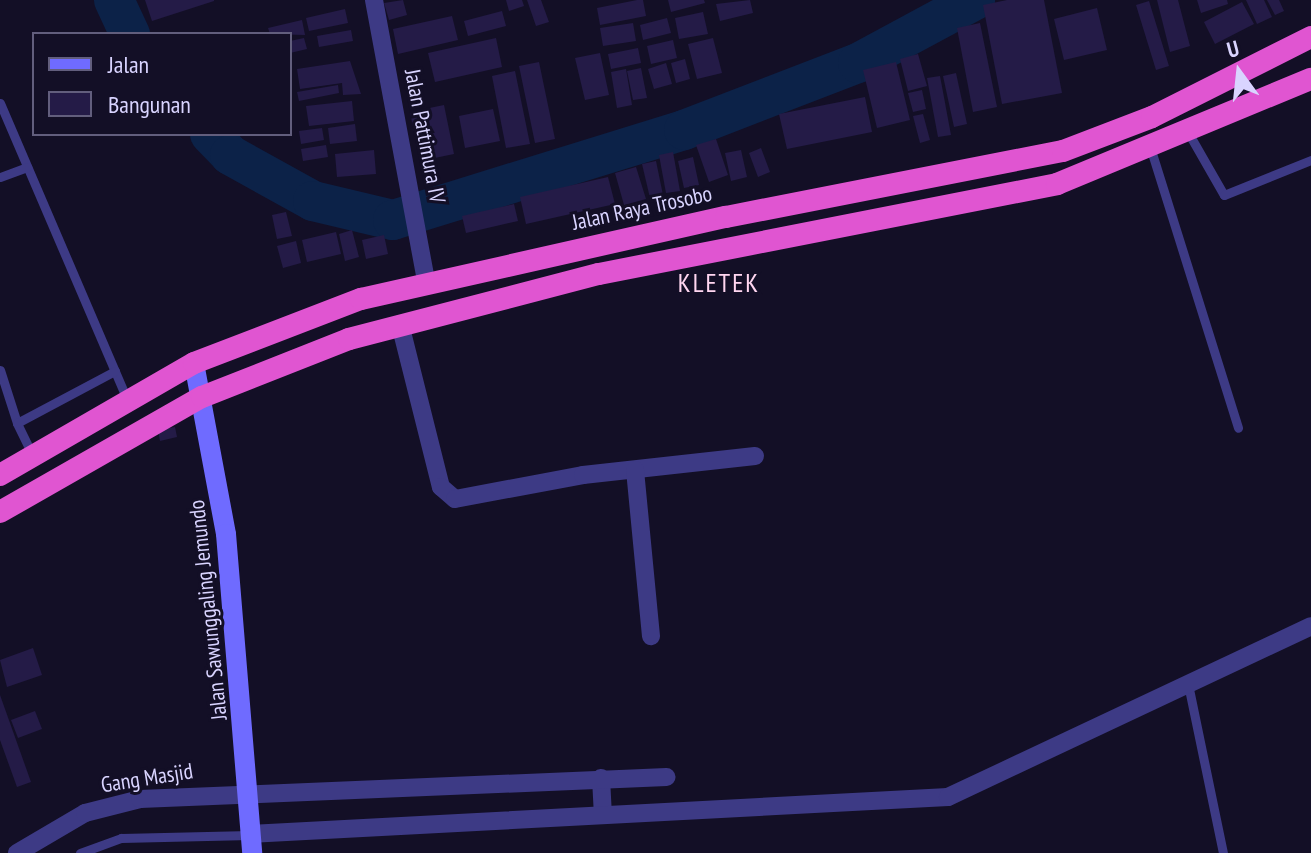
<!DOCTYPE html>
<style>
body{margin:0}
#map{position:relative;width:1311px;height:853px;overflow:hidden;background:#130f26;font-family:"PT Sans Narrow",sans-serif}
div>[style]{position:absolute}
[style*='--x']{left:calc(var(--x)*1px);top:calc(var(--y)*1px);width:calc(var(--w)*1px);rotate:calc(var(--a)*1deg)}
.river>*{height:40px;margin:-20px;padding:0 20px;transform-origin:20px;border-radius:20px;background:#0c2248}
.building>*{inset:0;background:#241b47}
.service>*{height:9px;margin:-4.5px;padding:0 4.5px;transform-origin:4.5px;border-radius:4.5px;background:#3d3a85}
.minor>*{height:18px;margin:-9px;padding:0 9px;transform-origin:9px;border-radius:9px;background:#3d3a85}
.secondary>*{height:20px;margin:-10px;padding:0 10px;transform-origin:10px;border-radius:10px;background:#6f6bff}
.trunk>*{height:22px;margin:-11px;padding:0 11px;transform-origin:11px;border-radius:11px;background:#e055d1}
span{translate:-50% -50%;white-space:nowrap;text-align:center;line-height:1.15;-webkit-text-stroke:6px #130f26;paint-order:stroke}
.street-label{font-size:22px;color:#d9d4ff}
.quarter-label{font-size:26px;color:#ffd6f0;letter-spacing:2px}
.legend{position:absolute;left:32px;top:32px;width:260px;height:104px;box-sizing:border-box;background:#130f26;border:2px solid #625e7d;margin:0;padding:10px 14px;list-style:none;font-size:24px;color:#d9d4ff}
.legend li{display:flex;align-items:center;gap:16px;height:40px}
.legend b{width:40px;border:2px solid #625e7d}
.north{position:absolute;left:1199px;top:32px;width:80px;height:80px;-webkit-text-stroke:6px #130f26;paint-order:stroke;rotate:345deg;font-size:22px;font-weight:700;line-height:32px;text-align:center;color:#d9d4ff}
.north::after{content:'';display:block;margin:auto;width:28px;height:36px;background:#d9d4ff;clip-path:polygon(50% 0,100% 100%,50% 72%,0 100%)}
</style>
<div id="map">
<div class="river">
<i style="--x:114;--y:0;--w:38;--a:65"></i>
<i style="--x:210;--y:134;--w:29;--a:46"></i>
<i style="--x:230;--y:155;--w:95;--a:29"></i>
<i style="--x:313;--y:201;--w:82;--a:13.4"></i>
<i style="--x:393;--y:220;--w:305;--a:-17.2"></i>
<i style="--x:684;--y:130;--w:186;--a:-21.1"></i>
<i style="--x:858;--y:63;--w:133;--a:-28.3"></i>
</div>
<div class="building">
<i style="clip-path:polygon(145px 0,214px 0,214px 1px,152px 21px)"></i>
<i style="clip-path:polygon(403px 0,407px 15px,389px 20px,384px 3px)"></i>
<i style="clip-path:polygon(506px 0,522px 0,524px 6px,509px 11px)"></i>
<i style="clip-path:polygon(527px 0,541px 0,549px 22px,536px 26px)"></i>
<i style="clip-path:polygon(637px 0,643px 0,646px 16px,600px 25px,597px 8px)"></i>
<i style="clip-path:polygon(668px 0,704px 0,705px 3px,671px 12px)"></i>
<i style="clip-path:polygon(750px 0,753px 13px,720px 21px,716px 4px)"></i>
<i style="clip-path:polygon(1007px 0,1044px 0,1062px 93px,1002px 104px,983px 5px)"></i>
<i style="clip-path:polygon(1157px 0,1178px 0,1190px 46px,1170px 52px)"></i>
<i style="clip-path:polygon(1197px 0,1227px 0,1228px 4px,1201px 13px)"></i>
<i style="clip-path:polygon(1246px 0,1264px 0,1272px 17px,1257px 24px)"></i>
<i style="clip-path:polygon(1267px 0,1279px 0,1284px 11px,1275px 15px)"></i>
<i style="clip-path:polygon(1149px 1px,1169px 66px,1156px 70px,1136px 5px)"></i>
<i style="clip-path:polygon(1242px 2px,1254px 24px,1215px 44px,1204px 22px)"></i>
<i style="clip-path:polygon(1097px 8px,1107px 50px,1064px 60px,1054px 19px)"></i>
<i style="clip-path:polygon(345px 9px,348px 23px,309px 31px,306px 18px)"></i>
<i style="clip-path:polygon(502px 11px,506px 26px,468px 36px,464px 21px)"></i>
<i style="clip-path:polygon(703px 12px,708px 34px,679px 39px,675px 18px)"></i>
<i style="clip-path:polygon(452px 16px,458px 40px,398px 54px,393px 29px)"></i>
<i style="clip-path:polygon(667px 18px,671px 33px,643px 40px,640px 25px)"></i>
<i style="clip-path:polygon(302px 20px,305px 35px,270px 34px,268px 28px)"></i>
<i style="clip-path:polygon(633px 23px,636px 41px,603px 46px,600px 28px)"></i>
<i style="clip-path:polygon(980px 23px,997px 107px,973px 112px,957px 28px)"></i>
<i style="clip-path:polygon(351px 30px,353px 41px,319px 47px,317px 36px)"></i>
<i style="clip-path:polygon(304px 38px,307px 49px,290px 53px,290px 41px)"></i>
<i style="clip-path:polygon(496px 38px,502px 67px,435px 82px,428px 53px)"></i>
<i style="clip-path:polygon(713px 38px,722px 73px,697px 79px,688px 44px)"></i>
<i style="clip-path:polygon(673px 40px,677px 58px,651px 64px,647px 46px)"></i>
<i style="clip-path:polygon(638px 48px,641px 63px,611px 69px,608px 54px)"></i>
<i style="clip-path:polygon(600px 53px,609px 95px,585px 100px,575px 58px)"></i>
<i style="clip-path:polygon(918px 54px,927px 86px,908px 91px,900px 59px)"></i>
<i style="clip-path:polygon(685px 59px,690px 79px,676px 83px,671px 63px)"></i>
<i style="clip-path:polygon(350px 61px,361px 94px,343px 95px,342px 83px,300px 89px,297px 69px)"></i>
<i style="clip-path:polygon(539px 62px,555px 139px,535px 143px,519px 66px)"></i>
<i style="clip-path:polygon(896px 62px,910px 120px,877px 128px,863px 70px)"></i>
<i style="clip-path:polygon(666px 63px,672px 84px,654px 89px,648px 69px)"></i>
<i style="clip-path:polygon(641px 68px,647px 98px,633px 100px,627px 71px)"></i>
<i style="clip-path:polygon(626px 69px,632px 105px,617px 108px,611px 72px)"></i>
<i style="clip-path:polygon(515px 71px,530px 144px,506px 148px,492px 76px)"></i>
<i style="clip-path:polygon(956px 73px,967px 124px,954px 127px,943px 76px)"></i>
<i style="clip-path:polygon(940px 76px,951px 135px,938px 137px,927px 78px)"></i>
<i style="clip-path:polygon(338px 85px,339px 93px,299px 101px,297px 92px)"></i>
<i style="clip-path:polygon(922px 90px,926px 109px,913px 112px,908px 93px)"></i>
<i style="clip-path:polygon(865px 97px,872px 132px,787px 149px,779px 114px)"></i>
<i style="clip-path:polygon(352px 101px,354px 121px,309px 126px,306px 106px)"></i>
<i style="clip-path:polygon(444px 105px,454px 154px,420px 161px,410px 112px)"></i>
<i style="clip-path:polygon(493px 109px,500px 141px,465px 148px,459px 116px)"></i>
<i style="clip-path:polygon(923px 114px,930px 140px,920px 143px,913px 116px)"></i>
<i style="clip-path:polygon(355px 124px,357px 141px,330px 144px,328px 128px)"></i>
<i style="clip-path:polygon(322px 128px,324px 140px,301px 144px,299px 131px)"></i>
<i style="clip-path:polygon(716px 139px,728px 175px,709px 182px,696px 145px)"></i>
<i style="clip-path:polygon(326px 145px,328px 157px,303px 161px,301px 149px)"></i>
<i style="clip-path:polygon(761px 148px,770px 172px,758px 177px,749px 153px)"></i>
<i style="clip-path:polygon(374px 150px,376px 174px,337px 177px,335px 154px)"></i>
<i style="clip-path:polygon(741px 150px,747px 177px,731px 181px,725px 153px)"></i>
<i style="clip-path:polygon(673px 152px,680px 191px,666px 193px,659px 155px)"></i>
<i style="clip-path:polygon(693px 157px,699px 185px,684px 188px,678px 161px)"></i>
<i style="clip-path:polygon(656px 161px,663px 195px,650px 198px,642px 164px)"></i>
<i style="clip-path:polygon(636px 167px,646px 199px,624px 205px,615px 173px)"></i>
<i style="clip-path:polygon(608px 177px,615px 204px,526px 224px,520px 197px)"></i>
<i style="clip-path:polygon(514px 204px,518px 221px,466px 233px,462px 216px)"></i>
<i style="clip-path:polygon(286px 212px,292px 236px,277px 239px,272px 215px)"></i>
<i style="clip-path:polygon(352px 230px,359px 257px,345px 261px,339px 234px)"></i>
<i style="clip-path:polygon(336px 232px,341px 254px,307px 262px,302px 240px)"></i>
<i style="clip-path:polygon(384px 235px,388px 254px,366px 259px,362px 240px)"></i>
<i style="clip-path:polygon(296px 241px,301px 263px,283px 268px,277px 246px)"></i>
<i style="clip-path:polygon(175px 427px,177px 437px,160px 441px,158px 430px)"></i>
<i style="clip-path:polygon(33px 648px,42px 675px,7px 687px,0 660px)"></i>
<i style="clip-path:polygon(0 695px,31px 782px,17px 787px,0 740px)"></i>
<i style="clip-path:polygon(35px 711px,42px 729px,18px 738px,11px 720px)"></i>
</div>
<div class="service">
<i style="--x:0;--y:103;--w:322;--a:66.8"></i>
<i style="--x:1189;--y:134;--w:70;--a:60.2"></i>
<i style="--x:1224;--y:195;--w:94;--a:-21.9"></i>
<i style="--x:1151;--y:150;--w:291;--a:72.6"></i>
<i style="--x:0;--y:177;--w:29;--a:-20"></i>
<i style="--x:0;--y:370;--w:56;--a:72.2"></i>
<i style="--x:32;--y:454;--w:34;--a:-116"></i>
<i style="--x:17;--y:423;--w:111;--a:-28"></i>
<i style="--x:1188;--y:684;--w:173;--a:78.3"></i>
<i style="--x:80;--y:853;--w:44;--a:-20.1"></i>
<i style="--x:121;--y:838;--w:129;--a:-1.3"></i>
</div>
<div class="minor">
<i style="--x:374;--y:0;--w:286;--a:79.5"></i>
<i style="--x:400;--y:324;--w:168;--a:75.9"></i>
<i style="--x:441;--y:487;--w:18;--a:41"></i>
<i style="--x:455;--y:499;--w:130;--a:-10.6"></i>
<i style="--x:583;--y:475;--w:173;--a:-6.3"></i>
<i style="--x:635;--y:470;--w:167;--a:84.5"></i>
<i style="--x:601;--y:778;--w:37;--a:87"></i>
<i style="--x:251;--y:834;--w:698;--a:-3.04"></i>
<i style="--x:948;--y:797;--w:401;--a:-25.2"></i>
<i style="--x:17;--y:853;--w:79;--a:-30.5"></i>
<i style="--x:85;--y:813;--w:57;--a:-14.3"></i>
<i style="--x:140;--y:799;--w:527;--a:-2.39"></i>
</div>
<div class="secondary">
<i style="--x:194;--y:363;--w:174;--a:79.4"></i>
<i style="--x:226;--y:534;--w:320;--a:85.3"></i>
</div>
<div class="trunk">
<i style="--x:0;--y:475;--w:224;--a:-30"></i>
<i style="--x:194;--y:363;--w:179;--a:-21"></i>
<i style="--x:361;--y:299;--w:374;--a:-12.7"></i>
<i style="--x:726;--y:217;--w:343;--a:-11.1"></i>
<i style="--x:1063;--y:151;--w:95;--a:-20.9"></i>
<i style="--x:1152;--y:117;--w:178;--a:-26.7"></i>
<i style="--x:0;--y:512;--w:232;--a:-29.7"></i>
<i style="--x:202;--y:397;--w:158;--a:-21.5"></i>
<i style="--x:349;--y:339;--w:258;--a:-14.6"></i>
<i style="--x:599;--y:274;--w:467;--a:-11.1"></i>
<i style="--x:1057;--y:184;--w:275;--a:-22.5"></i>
</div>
<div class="street-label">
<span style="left:425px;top:136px;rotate:79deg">Jalan Pattimura IV</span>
<span style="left:642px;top:208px;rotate:-12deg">Jalan Raya Trosobo</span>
<span style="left:208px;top:610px;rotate:-96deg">Jalan Sawunggaling Jemundo</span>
<span style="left:147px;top:778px;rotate:-9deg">Gang Masjid</span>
</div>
<div class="quarter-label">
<span style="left:719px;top:283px">KLETEK</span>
</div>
<ul class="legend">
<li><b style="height:10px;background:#6f6bff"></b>Jalan</li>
<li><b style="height:22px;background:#241b47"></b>Bangunan</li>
</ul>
<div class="north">U</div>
</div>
